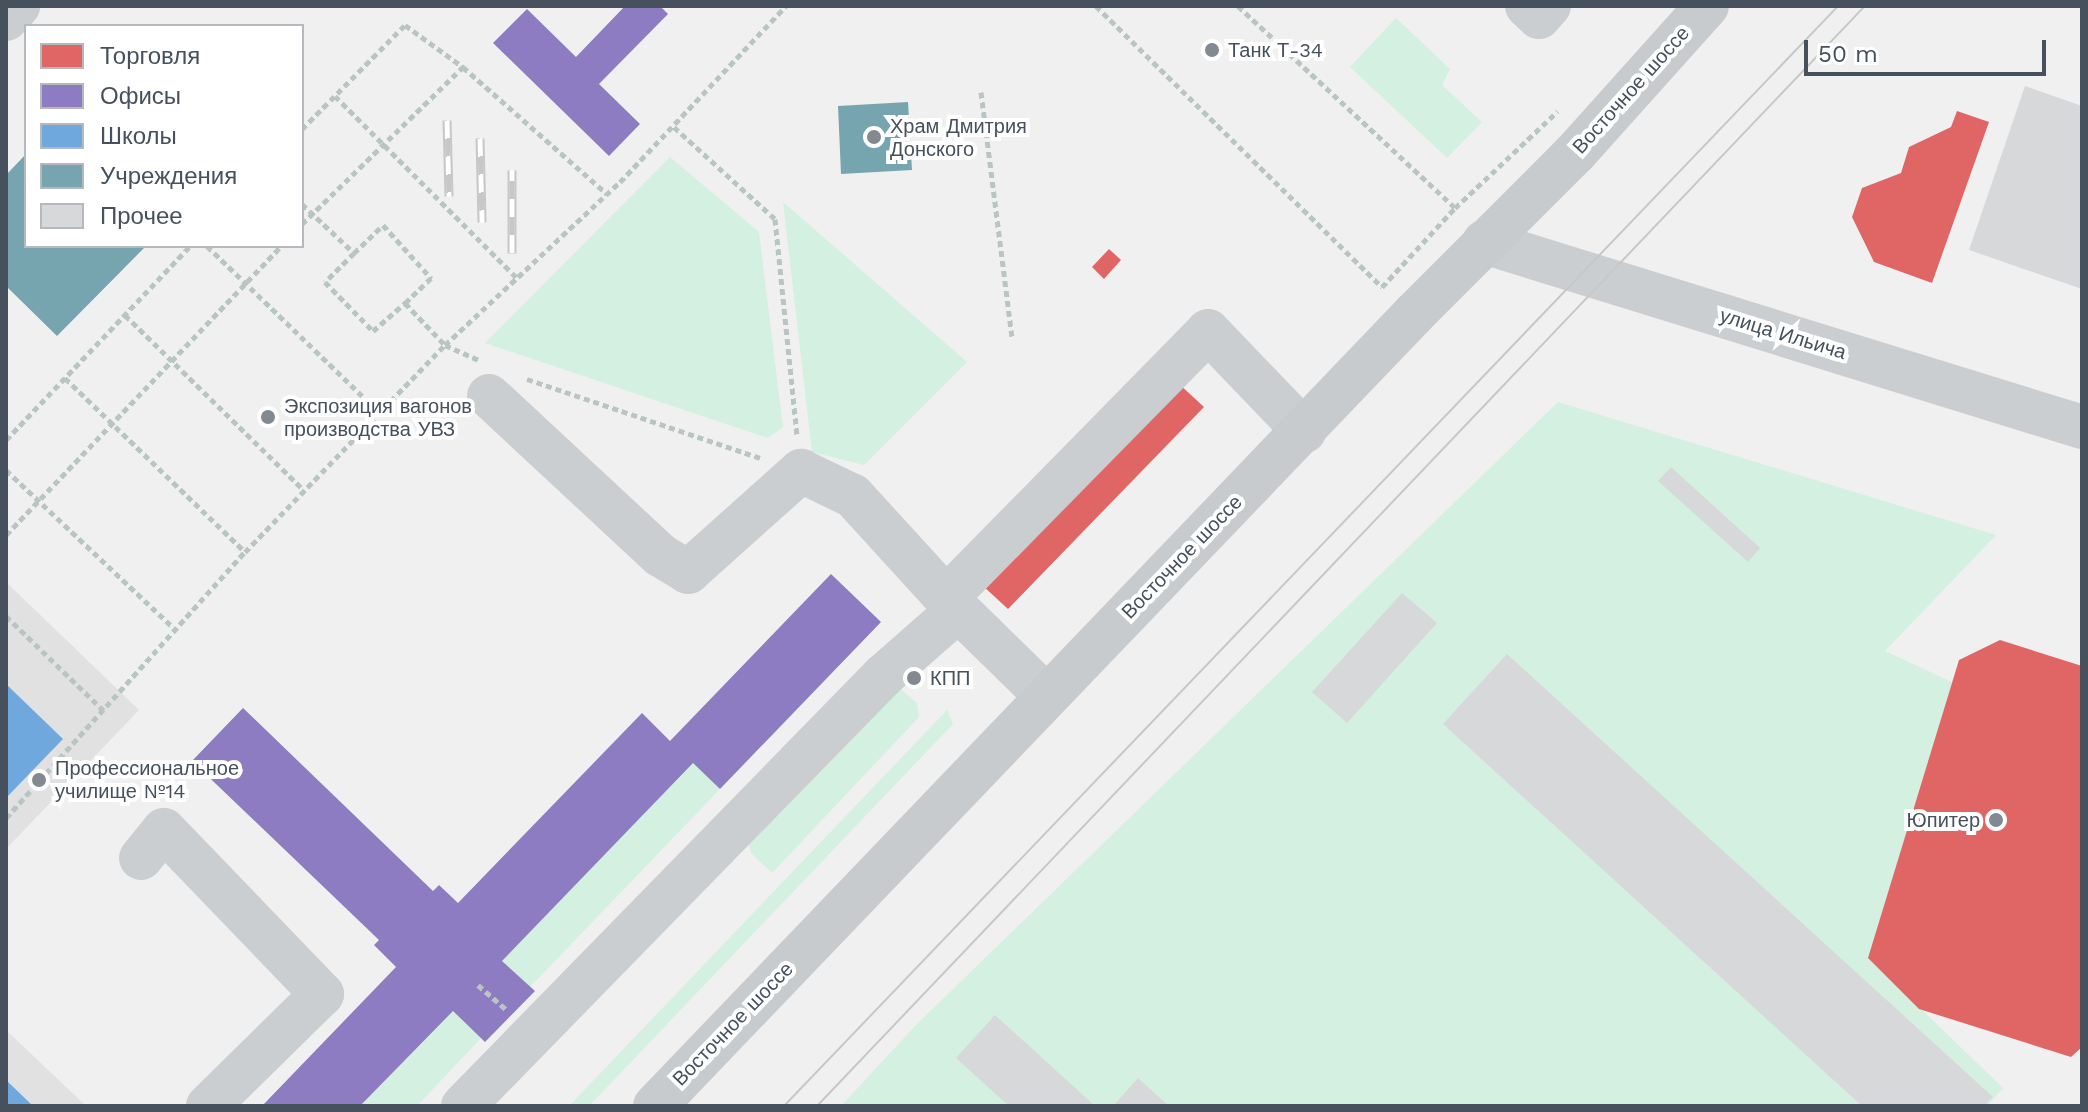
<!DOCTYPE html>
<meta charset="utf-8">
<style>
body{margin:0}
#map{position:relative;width:2088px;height:1112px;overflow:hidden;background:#f0f0f0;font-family:"Work Sans",sans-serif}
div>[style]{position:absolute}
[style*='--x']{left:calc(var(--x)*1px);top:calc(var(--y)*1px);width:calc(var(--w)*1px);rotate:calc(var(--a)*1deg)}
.education>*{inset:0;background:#e2e1e2}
.green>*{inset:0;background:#d3f0e0}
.shops>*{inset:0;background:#e06666}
.offices>*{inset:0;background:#8e7cc3}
.schools>*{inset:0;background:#6fa8dc}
.public>*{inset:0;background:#76a5af}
.building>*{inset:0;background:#d7d8da}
.path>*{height:5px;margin-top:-2.5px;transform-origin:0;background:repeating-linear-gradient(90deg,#b9c5c1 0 6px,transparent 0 10px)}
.minor>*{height:44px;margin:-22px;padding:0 22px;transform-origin:22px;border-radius:22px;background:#cbced1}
.major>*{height:44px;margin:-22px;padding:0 22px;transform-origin:22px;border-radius:22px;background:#c7cbce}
.tram>*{height:2px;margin:-1px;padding:0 1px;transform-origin:1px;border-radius:1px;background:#c6c7c9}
.rail>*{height:9px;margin-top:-4.5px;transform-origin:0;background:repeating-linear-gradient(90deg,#fff 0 18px,#c6c7c9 0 36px);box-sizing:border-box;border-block:2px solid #c6c7c9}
.dots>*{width:22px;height:22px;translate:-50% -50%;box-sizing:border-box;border:4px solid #fff;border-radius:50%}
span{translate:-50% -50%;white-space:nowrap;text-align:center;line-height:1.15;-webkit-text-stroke:8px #fff;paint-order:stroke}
.poi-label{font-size:20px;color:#46515d}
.left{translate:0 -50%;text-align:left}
.right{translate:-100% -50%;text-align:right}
.street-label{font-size:20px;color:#46515d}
.frame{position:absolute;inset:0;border:8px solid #46515d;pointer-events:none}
.legend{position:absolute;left:24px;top:24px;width:280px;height:224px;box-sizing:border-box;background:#fff;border:2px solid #b5b9be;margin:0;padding:10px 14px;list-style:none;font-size:24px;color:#46515d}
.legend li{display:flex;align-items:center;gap:16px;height:40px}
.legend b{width:40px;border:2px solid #b5b9be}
.scale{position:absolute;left:1804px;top:40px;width:242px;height:36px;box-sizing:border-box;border:4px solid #46515d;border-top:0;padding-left:10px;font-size:24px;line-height:28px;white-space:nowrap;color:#46515d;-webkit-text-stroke:6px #fff;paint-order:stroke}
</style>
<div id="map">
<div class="education">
<i style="clip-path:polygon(6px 582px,139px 710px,6px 849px)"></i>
<i style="clip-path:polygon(6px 1030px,86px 1106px,6px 1106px)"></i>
</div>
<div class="green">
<i style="clip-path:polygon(1396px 18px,1450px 69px,1442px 85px,1482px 122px,1447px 158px,1350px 67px)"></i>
<i style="clip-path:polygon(670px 157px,759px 232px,783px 427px,768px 438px,485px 343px)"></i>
<i style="clip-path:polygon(783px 202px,967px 362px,864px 465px,812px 452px)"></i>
<i style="clip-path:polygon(1558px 402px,1996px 535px,1885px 651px,1952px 682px,1868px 958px,2003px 1088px,1987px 1106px,841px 1106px,916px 1025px)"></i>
<i style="clip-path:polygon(898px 687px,917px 703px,919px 717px,772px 873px,751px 853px,747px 838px)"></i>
<i style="clip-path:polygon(947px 710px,953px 724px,589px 1106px,569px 1106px)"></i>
<i style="clip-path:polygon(693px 763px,720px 789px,530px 987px,502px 961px)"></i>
<i style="clip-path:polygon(453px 1011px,481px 1038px,417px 1106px,360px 1106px)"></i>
</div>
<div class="shops">
<i style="clip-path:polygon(1957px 111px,1989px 122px,1932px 283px,1874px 262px,1852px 217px,1862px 188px,1901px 173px,1909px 147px,1951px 127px)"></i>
<i style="clip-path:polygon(1109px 249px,1121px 260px,1104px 279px,1092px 267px)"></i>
<i style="clip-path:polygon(1178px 383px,1204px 407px,1008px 609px,982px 585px)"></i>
<i style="clip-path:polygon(2000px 640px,2082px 666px,2082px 1047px,2071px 1057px,1919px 1009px,1868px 958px,1959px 660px)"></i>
</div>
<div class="offices">
<i style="clip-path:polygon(625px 6px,660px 6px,668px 14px,599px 84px,640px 124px,609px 156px,493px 43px,527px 9px,576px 57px)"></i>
<i style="clip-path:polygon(831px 574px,881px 622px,720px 789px,693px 763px,502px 961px,535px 991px,485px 1042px,453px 1011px,360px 1106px,262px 1106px,396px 967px,374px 945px,379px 940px,192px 761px,243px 708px,433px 891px,439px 885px,458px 903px,642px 713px,670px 741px)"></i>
</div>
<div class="schools">
<i style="clip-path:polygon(6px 684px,63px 739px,6px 798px)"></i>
<i style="clip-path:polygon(6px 1080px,33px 1106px,6px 1106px)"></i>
</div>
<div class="public">
<i style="clip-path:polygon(908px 102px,912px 170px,841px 174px,838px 106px)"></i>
<i style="clip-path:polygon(26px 154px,26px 246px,146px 246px,57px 336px,6px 286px,6px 175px)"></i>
</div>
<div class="building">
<i style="clip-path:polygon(2025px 86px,2082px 106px,2082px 289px,1969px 250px)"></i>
<i style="clip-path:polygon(1671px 467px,1760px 548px,1748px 562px,1658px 481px)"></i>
<i style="clip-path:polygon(1402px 593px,1437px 623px,1347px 723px,1312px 692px)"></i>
<i style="clip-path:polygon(1507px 654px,1993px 1097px,1984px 1106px,1862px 1106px,1443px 724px)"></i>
<i style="clip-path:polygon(995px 1015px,1095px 1106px,1009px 1106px,956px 1058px)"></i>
<i style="clip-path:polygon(1138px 1078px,1169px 1106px,1113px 1106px)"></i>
</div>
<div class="path">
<i style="--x:1096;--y:6;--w:401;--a:44.5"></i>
<i style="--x:1382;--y:287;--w:108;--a:-47.3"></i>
<i style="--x:1455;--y:208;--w:141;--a:-43.3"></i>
<i style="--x:1238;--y:6;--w:296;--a:42.9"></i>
<i style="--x:981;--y:92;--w:248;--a:82.8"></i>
<i style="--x:335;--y:96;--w:256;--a:45"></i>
<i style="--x:674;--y:127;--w:137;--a:42.3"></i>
<i style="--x:775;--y:219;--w:218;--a:84.2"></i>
<i style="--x:302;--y:129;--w:146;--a:-45.3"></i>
<i style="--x:405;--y:25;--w:72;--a:35.9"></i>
<i style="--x:463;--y:67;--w:192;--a:41.4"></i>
<i style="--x:302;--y:204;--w:71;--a:43.3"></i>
<i style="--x:354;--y:253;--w:40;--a:-44"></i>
<i style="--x:383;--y:225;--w:72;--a:47.8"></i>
<i style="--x:431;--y:278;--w:36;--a:136"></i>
<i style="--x:405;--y:303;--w:58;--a:46.4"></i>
<i style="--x:445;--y:345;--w:39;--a:24"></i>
<i style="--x:302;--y:224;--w:225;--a:-44.3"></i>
<i style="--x:207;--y:246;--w:242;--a:44"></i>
<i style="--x:354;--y:253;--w:41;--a:135"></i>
<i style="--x:325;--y:282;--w:69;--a:45.6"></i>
<i style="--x:373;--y:331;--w:43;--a:-41.2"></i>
<i style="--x:125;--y:315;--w:250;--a:44.4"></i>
<i style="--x:65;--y:378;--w:250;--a:44"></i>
<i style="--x:527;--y:379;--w:246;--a:18.7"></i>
<i style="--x:6;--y:440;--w:267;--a:-46.5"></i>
<i style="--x:6;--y:470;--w:235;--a:43.3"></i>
<i style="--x:6;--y:535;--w:399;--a:-46.4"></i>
<i style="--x:6;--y:616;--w:138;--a:44.1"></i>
<i style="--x:6;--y:818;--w:358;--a:-48.1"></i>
<i style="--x:245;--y:552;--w:288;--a:-46"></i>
<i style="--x:445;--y:345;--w:239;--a:-43"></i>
<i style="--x:620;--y:182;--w:242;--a:-46.7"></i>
<i style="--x:478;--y:985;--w:38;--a:41"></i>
</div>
<div class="minor">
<i style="--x:1527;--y:6;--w:16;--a:43"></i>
<i style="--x:1539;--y:17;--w:15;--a:-48"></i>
<i style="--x:6;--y:19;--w:18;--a:-47"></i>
<i style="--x:1484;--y:242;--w:626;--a:17.19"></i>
<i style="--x:489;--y:396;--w:233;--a:42.9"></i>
<i style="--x:660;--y:555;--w:33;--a:31"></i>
<i style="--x:688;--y:572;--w:152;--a:-41.8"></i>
<i style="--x:801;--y:471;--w:58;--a:25.7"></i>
<i style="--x:853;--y:496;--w:138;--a:47.6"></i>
<i style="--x:1046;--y:696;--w:140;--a:-135.6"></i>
<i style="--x:946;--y:598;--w:374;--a:-45.5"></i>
<i style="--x:1208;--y:331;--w:139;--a:46.2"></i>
<i style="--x:141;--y:858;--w:36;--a:-51"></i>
<i style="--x:164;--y:830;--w:228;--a:46.1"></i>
<i style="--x:322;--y:994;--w:160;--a:135.5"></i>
<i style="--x:463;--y:1106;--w:601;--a:-45.67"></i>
<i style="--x:883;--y:676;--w:97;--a:-41.2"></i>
</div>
<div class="major">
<i style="--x:655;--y:1106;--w:1096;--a:-46.22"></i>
<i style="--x:1413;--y:315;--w:231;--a:-45"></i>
<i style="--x:1576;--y:152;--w:196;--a:-48.1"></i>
</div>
<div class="tram">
<i style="--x:784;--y:1106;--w:1523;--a:-46.22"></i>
<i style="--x:817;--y:1106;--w:1519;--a:-46.39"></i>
</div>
<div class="rail">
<i style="--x:447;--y:120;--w:76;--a:88.5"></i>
<i style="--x:480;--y:138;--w:84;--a:88.6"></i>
<i style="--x:512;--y:253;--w:83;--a:-90"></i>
</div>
<div class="dots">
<i style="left:1212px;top:50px;background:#828990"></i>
<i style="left:874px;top:137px;background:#828990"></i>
<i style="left:268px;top:417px;background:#828990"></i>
<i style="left:914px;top:678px;background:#828990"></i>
<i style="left:39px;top:780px;background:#828990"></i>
<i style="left:1996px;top:820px;background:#828990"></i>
</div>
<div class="poi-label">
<span class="left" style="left:1228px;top:50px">Танк Т-34</span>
<span class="left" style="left:890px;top:138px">Храм Дмитрия<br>Донского</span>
<span class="left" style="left:284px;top:418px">Экспозиция вагонов<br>производства УВЗ</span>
<span class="left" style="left:930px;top:678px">КПП</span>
<span class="left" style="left:55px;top:780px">Профессиональное<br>училище №14</span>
<span class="right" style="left:1980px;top:820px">Юпитер</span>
</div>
<div class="street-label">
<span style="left:1631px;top:90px;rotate:-48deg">Восточное шоссе</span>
<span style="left:1783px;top:334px;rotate:17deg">улица Ильича</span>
<span style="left:1182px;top:557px;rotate:-46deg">Восточное шоссе</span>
<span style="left:733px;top:1024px;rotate:-46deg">Восточное шоссе</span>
</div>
<div class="frame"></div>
<ul class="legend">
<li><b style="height:22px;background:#e06666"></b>Торговля</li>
<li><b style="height:22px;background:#8e7cc3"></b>Офисы</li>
<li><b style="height:22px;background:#6fa8dc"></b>Школы</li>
<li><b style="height:22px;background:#76a5af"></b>Учреждения</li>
<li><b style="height:22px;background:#d7d8da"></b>Прочее</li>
</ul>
<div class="scale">50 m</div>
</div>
